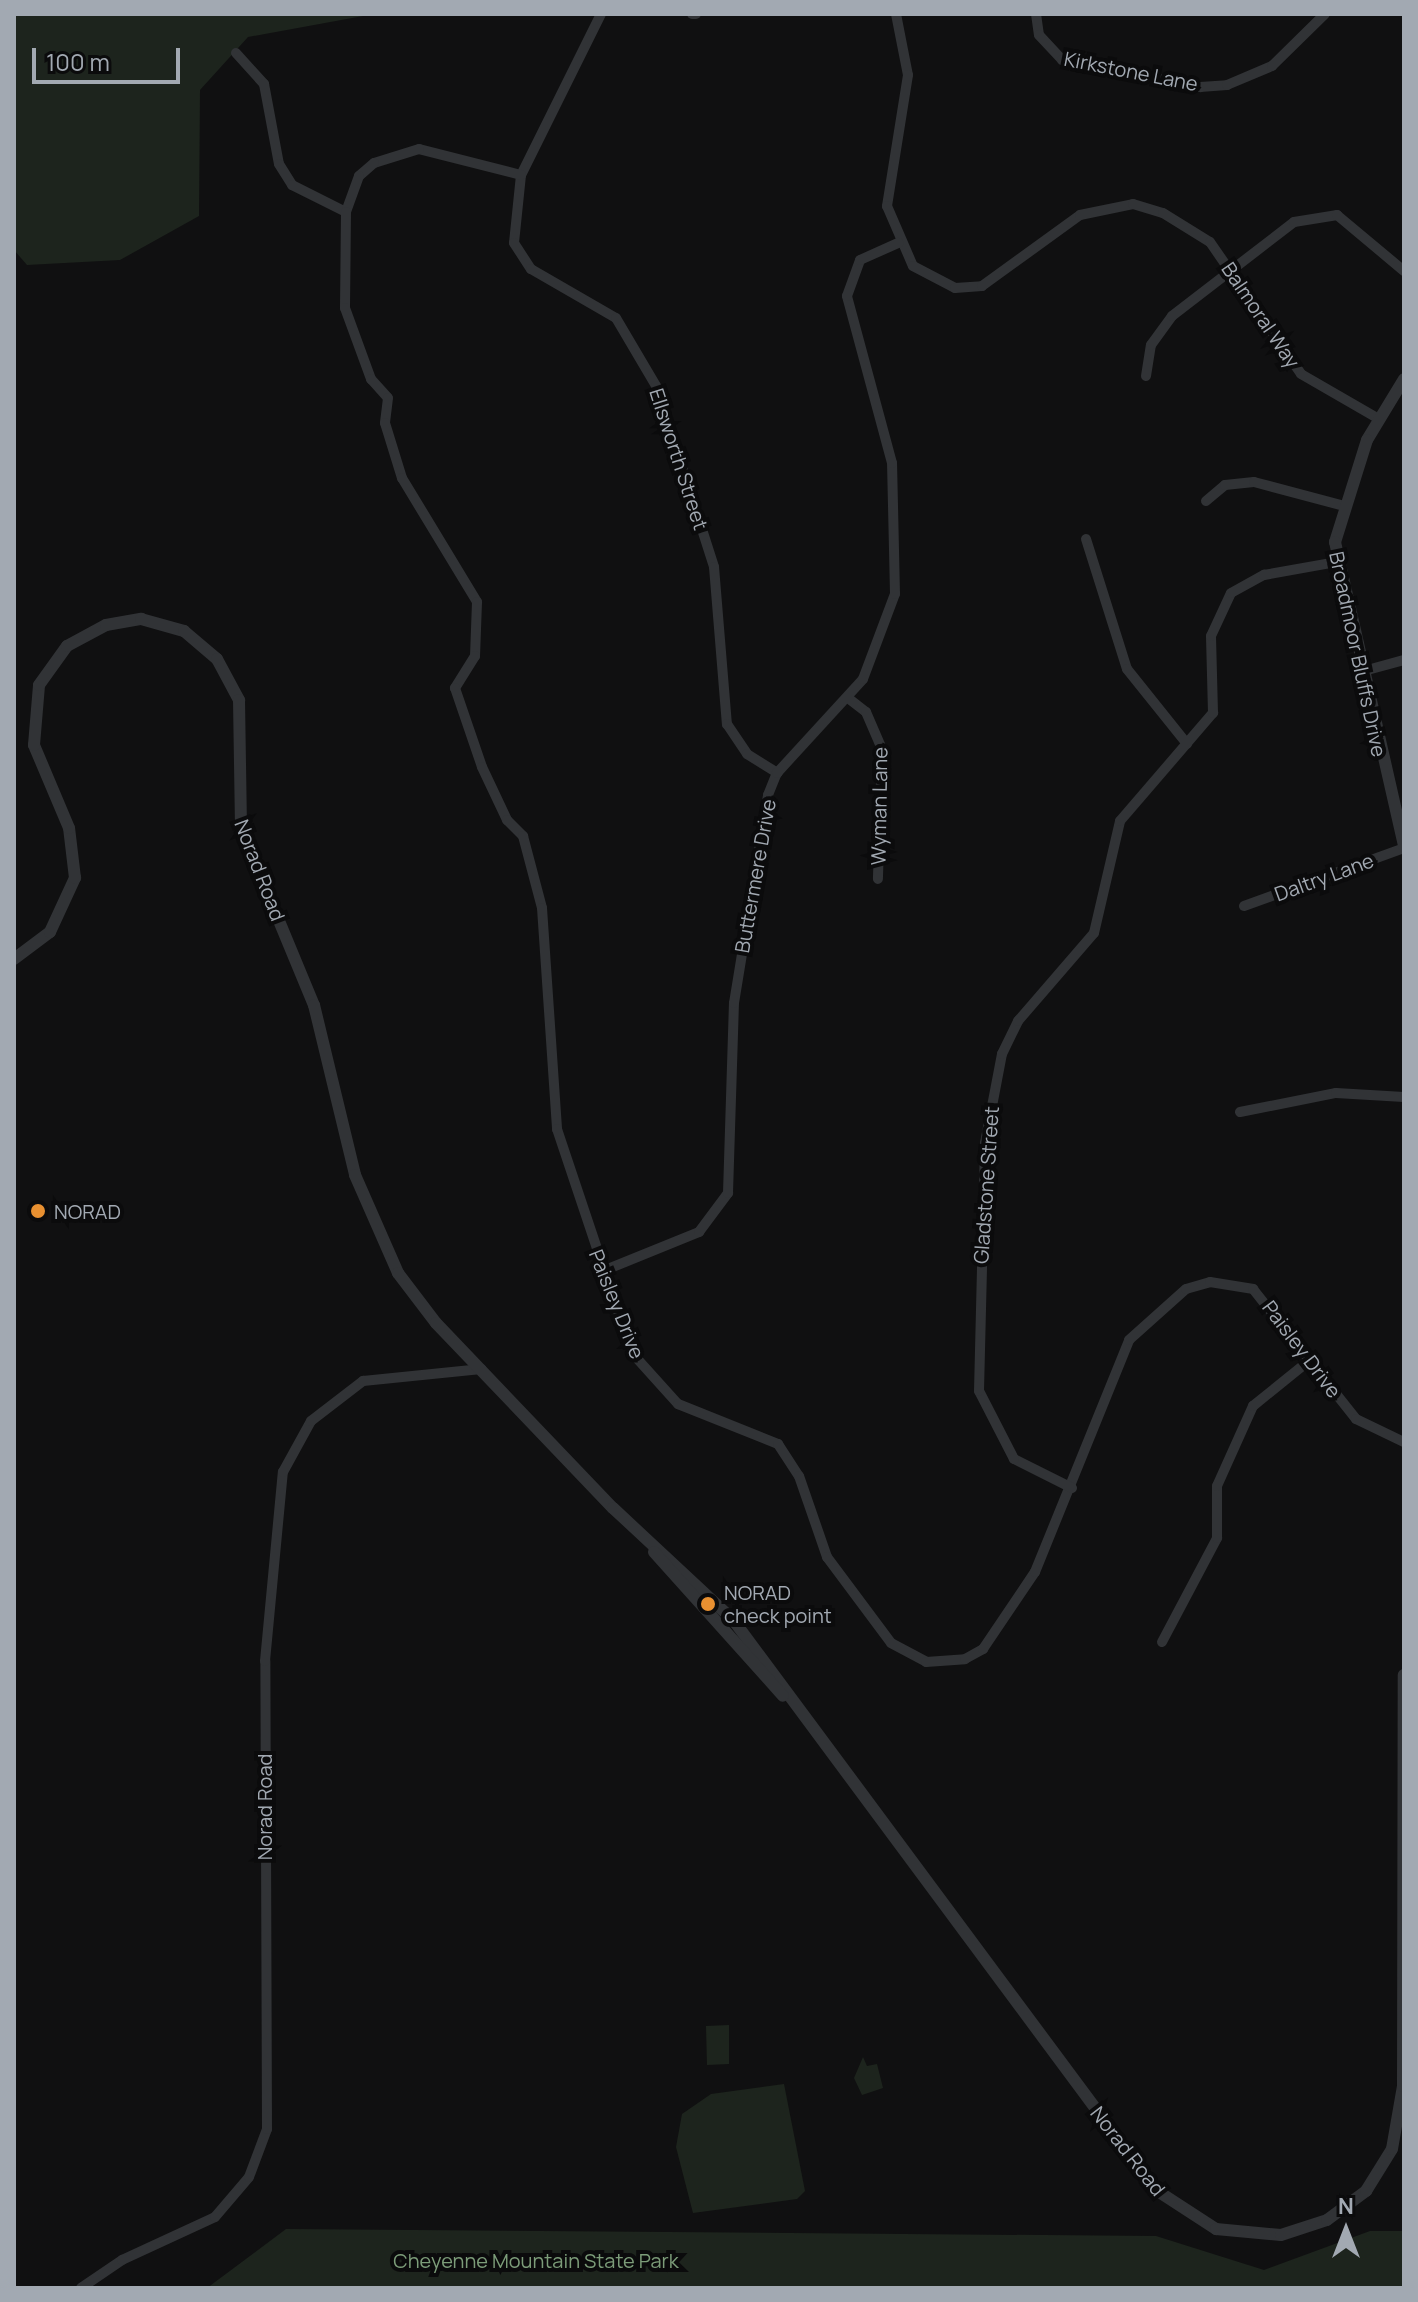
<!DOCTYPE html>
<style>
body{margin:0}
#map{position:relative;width:1418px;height:2302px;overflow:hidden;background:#101011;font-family:Manrope,sans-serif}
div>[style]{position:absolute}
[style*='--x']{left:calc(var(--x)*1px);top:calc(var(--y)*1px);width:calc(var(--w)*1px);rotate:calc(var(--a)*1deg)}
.green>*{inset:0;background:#1d241d}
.minor>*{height:10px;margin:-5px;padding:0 5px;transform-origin:5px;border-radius:5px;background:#313336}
.tertiary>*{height:12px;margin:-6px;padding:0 6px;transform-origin:6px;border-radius:6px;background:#313336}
.dots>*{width:22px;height:22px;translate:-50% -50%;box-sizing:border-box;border:4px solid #0b0b0c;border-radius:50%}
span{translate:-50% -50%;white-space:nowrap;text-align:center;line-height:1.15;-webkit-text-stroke:8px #0b0b0c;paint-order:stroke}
.street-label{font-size:20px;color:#a2a9b2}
.poi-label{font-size:20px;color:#a2a9b2}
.left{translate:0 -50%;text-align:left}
.park-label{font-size:20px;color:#7c9c79}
.frame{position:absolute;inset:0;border:16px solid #a2a9b2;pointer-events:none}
.north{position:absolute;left:1306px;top:2190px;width:80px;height:80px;-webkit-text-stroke:6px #0b0b0c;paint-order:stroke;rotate:0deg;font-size:22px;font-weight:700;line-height:32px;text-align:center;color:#a2a9b2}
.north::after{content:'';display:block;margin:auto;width:28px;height:36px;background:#a2a9b2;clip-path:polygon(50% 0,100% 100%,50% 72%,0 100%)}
.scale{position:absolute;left:32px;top:48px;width:148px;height:36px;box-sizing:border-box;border:4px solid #a2a9b2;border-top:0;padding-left:10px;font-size:24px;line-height:28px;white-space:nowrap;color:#a2a9b2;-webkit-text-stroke:6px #0b0b0c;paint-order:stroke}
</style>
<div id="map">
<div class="green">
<i style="clip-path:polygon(14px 14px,374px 14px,248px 37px,200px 90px,199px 216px,120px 260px,27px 265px,14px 250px)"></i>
<i style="clip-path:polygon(729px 2025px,729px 2064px,707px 2065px,706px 2026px)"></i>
<i style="clip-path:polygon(863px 2057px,867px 2066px,877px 2064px,883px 2088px,862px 2095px,854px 2078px)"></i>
<i style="clip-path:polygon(784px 2084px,805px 2191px,797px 2199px,693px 2213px,676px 2147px,682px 2114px,711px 2094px)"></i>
<i style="clip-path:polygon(286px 2229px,1156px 2236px,1264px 2270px,1370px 2231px,1404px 2231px,1404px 2288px,207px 2288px)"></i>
</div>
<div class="minor">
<i style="--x:601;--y:14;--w:180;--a:116.4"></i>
<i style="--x:521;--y:175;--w:68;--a:95.9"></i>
<i style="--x:514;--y:243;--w:31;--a:57"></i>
<i style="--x:531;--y:269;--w:98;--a:30"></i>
<i style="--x:616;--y:318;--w:79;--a:59.5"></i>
<i style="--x:656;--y:386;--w:190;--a:72.2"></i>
<i style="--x:714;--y:567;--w:158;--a:85.3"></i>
<i style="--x:727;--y:724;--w:36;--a:56"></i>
<i style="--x:747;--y:754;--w:36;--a:32"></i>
<i style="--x:692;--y:14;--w:4;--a:0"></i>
<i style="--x:896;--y:14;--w:62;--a:78.9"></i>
<i style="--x:908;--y:75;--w:133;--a:99.1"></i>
<i style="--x:887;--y:206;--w:65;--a:66.6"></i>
<i style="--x:913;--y:266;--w:47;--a:27.6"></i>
<i style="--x:955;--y:288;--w:27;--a:-4"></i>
<i style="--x:982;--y:286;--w:121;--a:-35.9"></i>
<i style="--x:1080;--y:215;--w:54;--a:-11.7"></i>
<i style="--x:1133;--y:204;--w:31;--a:17"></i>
<i style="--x:1163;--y:213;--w:55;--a:31.7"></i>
<i style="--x:1210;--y:242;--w:160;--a:55.4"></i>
<i style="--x:1301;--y:374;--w:90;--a:30"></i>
<i style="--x:1036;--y:14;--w:21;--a:82"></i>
<i style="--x:1039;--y:35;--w:34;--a:47"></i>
<i style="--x:1062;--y:60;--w:141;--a:11.1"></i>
<i style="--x:1200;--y:87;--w:27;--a:-4"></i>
<i style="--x:1227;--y:85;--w:49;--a:-22.9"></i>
<i style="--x:1272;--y:66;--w:74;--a:-44.5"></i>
<i style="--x:236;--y:53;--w:42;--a:47.9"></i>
<i style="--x:264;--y:84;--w:81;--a:79.4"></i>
<i style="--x:279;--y:164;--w:25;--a:58"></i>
<i style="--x:292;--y:185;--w:60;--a:26.6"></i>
<i style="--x:521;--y:175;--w:105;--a:-165.7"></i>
<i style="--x:419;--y:149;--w:47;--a:162.7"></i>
<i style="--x:374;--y:163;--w:20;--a:139"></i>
<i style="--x:359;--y:176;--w:38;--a:110"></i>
<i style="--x:346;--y:212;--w:96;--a:90.6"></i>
<i style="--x:345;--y:308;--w:76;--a:69.9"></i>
<i style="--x:371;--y:379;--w:25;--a:48"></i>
<i style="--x:388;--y:398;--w:25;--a:97"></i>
<i style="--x:385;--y:423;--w:58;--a:72.8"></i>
<i style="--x:402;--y:478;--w:145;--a:58.8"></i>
<i style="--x:477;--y:602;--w:54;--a:92.1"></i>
<i style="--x:475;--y:656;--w:38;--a:122"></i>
<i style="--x:455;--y:688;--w:83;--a:71.1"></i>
<i style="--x:482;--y:767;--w:59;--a:64.7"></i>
<i style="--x:507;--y:820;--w:23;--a:45"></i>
<i style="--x:523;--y:836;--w:74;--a:75.2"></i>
<i style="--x:542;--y:908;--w:222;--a:86.1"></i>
<i style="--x:557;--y:1129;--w:236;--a:71.5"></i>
<i style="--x:632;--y:1353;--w:69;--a:48"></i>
<i style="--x:678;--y:1404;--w:108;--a:21.8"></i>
<i style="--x:778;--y:1444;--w:38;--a:57"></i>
<i style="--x:799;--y:1476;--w:86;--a:70.9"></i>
<i style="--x:827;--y:1557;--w:107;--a:53.3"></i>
<i style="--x:891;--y:1643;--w:40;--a:28"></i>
<i style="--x:926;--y:1662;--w:39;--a:-4"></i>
<i style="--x:965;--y:1659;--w:21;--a:-29"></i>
<i style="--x:983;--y:1649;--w:93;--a:-56"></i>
<i style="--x:1035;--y:1572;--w:250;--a:-67.9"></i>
<i style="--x:1129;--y:1340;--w:76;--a:-41.8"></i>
<i style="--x:1186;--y:1289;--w:25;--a:-16"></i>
<i style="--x:1210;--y:1282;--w:44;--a:9.2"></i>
<i style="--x:1253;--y:1289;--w:166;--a:51.6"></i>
<i style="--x:1356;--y:1419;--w:53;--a:25.6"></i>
<i style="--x:1146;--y:376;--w:31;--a:-81"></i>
<i style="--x:1151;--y:345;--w:36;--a:-54"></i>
<i style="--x:1172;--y:316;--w:154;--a:-37.6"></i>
<i style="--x:1294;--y:222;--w:44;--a:-9.2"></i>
<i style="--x:1337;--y:215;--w:87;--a:39.9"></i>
<i style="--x:1206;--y:501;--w:25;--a:-40"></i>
<i style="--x:1225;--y:485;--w:29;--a:-6"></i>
<i style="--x:1254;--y:482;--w:93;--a:14.9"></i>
<i style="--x:1086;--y:539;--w:136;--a:72.5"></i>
<i style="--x:1127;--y:669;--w:96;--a:51.3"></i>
<i style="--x:1360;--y:672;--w:46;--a:-15.3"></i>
<i style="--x:848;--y:698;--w:23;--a:38"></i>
<i style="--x:866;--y:712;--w:40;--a:66.6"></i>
<i style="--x:882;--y:749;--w:130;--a:91.8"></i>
<i style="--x:1244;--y:906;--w:170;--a:-19.9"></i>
<i style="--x:1240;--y:1112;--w:98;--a:-11.2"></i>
<i style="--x:1336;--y:1093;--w:68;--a:3.4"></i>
<i style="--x:603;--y:1271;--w:104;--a:-22.1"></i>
<i style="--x:699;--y:1232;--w:49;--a:-53.4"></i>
<i style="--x:728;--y:1193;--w:190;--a:-88.2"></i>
<i style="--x:734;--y:1003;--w:211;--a:-80.7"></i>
<i style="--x:768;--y:795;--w:24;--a:-68"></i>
<i style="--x:777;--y:773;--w:127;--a:-47.5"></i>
<i style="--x:863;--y:679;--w:91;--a:-69.4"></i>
<i style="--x:895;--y:594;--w:131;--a:-91.3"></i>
<i style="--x:892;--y:463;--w:173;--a:-105.1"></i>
<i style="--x:847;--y:296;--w:38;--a:-70"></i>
<i style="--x:860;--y:260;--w:42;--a:-24.1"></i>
<i style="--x:1072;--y:1488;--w:65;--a:-153.4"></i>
<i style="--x:1014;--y:1459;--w:76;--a:-117.2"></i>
<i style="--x:979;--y:1391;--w:248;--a:-88.6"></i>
<i style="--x:985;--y:1143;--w:91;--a:-79.2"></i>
<i style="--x:1002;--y:1054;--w:37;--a:-64"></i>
<i style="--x:1018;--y:1021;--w:116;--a:-49.2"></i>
<i style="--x:1094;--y:933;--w:115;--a:-76.9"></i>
<i style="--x:1120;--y:821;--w:143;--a:-49.3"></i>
<i style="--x:1213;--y:713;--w:77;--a:-91.5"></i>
<i style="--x:1211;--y:636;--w:47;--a:-65.1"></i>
<i style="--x:1231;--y:593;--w:38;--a:-29"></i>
<i style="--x:1264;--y:575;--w:73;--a:-10.2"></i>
<i style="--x:1162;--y:1642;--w:118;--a:-62.1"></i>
<i style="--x:1217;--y:1538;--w:52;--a:-90"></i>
<i style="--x:1217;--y:1486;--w:88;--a:-65.8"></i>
<i style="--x:1253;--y:1406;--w:75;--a:-39"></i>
<i style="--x:81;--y:2288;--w:50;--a:-34.3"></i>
<i style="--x:122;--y:2260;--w:102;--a:-24.8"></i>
<i style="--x:215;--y:2217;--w:52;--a:-49.6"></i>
<i style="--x:249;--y:2177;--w:51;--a:-69.4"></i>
<i style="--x:267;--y:2129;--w:468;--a:-90.2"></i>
<i style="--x:265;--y:1661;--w:190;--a:-84.6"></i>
<i style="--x:283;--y:1472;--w:58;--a:-61.2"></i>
<i style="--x:311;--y:1421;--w:66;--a:-37.6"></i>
<i style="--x:363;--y:1381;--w:119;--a:-5.8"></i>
</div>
<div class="tertiary">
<i style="--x:1404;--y:379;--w:71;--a:121.2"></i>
<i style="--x:1367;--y:440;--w:107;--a:107.4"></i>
<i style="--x:1335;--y:542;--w:312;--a:77.2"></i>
<i style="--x:14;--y:959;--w:45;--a:-36.9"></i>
<i style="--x:50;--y:932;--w:60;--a:-65.2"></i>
<i style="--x:75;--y:878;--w:50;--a:-96.8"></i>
<i style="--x:69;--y:828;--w:90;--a:-112.9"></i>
<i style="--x:34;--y:745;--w:60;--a:-85.2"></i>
<i style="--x:39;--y:685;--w:48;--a:-54.3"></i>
<i style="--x:67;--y:646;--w:44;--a:-28.3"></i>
<i style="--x:106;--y:625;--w:36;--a:-10"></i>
<i style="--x:141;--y:619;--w:45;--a:15.6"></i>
<i style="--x:184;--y:631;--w:43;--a:40.3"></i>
<i style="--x:217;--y:659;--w:47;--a:61.8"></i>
<i style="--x:239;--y:700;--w:129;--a:89.1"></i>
<i style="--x:241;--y:829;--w:191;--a:67.5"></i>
<i style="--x:314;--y:1005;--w:175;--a:76.4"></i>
<i style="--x:355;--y:1175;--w:107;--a:66.3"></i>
<i style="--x:398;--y:1273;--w:63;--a:52.8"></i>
<i style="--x:436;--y:1323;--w:256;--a:46.3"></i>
<i style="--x:613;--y:1508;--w:166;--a:43"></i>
<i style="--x:734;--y:1621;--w:708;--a:53.44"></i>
<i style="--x:1156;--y:2190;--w:72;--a:33"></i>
<i style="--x:1216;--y:2229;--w:65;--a:5.3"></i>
<i style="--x:1281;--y:2235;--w:48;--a:-18.1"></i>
<i style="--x:1327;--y:2220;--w:49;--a:-36.6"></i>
<i style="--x:1366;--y:2191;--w:49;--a:-58.2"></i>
<i style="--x:1392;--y:2149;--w:64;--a:-80.1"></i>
<i style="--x:1403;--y:2086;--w:411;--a:-89.9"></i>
<i style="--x:654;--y:1552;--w:193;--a:48.1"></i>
</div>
<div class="dots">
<i style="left:38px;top:1211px;background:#e89031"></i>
<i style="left:708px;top:1604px;background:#e89031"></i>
</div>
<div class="street-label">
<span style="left:1131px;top:71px;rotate:11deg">Kirkstone Lane</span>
<span style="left:1261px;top:315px;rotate:56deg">Balmoral Way</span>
<span style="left:679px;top:459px;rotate:72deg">Ellsworth Street</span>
<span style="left:1358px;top:654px;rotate:78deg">Broadmoor Bluffs Drive</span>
<span style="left:879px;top:806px;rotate:-89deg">Wyman Lane</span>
<span style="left:260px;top:870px;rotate:69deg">Norad Road</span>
<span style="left:755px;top:876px;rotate:-80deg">Buttermere Drive</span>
<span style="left:1324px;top:877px;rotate:-20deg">Daltry Lane</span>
<span style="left:986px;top:1185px;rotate:-86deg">Gladstone Street</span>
<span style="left:617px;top:1304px;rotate:68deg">Paisley Drive</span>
<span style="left:1302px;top:1349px;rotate:53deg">Paisley Drive</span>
<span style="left:264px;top:1807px;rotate:-90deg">Norad Road</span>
<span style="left:1128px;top:2151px;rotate:52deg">Norad Road</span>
</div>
<div class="poi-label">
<span class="left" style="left:54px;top:1211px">NORAD</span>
<span class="left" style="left:724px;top:1604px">NORAD<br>check point</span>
</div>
<div class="park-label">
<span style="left:536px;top:2260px">Cheyenne Mountain State Park</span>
</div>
<div class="frame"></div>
<div class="north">N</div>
<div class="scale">100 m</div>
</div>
